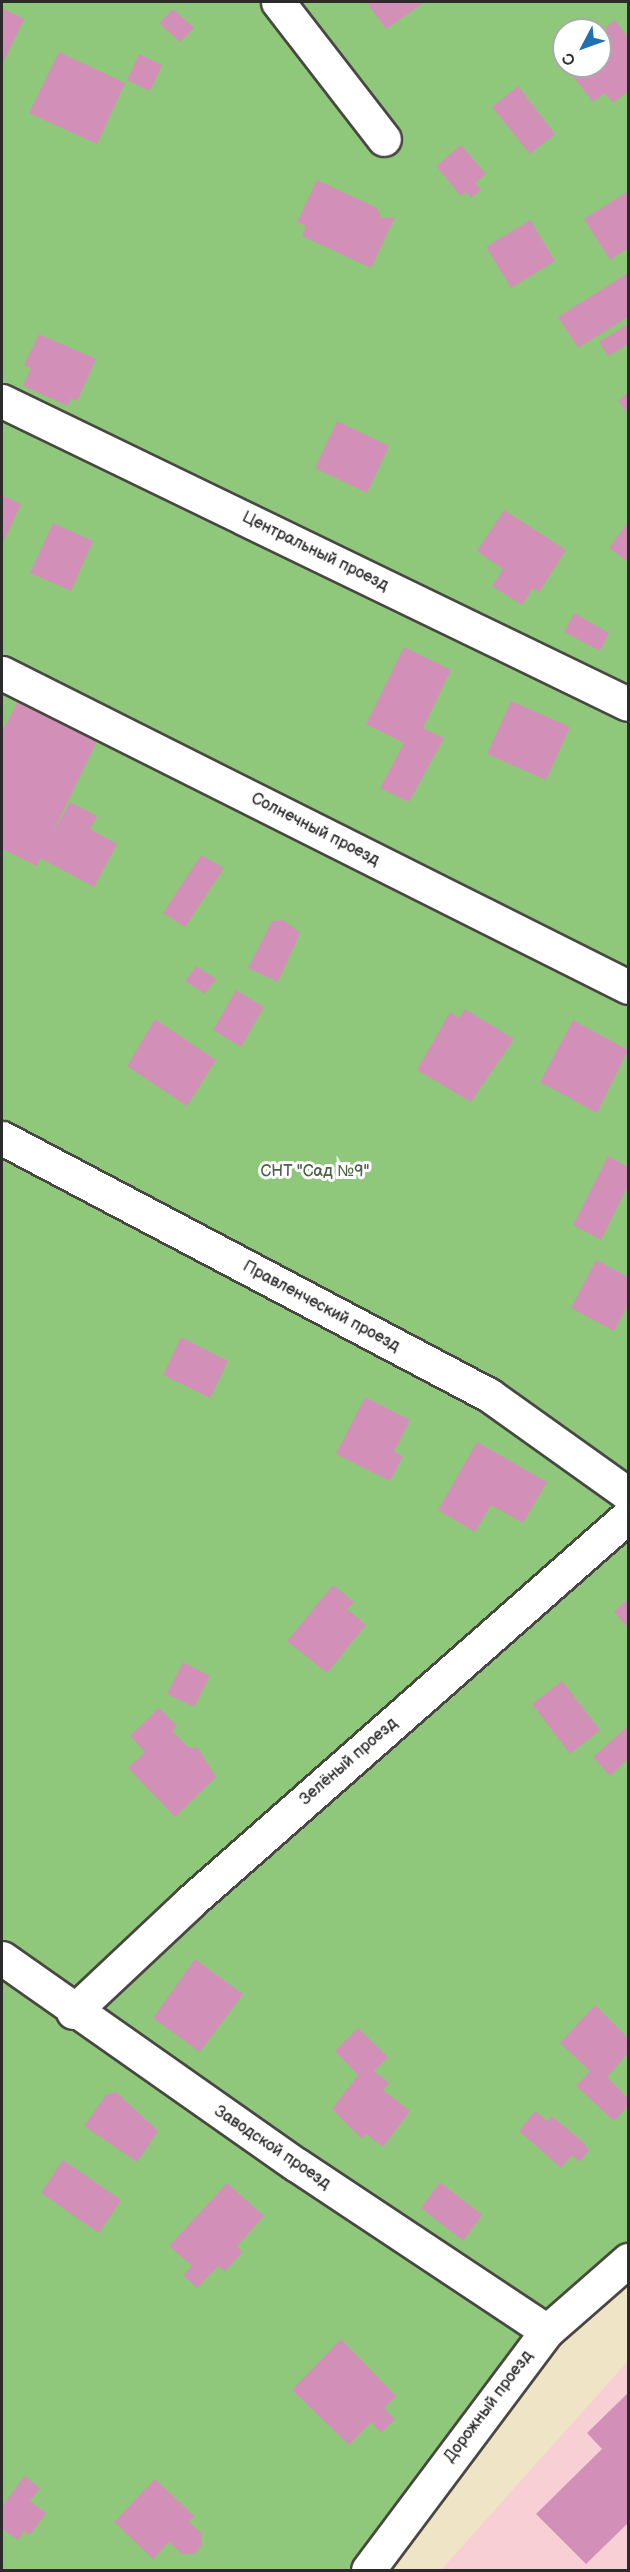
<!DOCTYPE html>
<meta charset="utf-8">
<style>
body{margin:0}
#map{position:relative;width:630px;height:2572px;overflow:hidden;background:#f0e4c7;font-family:"Balsamiq Sans",sans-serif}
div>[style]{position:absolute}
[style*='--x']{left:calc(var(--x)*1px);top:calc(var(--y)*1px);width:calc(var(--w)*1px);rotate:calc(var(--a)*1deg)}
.built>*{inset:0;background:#f7cfd4}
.green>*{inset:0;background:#8fc87b}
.building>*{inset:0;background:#d290b9}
.roads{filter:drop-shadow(2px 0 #494742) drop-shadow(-2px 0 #494742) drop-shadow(0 2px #494742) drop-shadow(0 -2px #494742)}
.street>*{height:33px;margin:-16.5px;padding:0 16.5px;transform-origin:16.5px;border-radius:16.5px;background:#fff}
span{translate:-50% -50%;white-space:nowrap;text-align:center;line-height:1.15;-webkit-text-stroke:6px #fff;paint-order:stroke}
.street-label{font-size:16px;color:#2b2b2b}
.park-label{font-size:16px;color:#4e6247}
.frame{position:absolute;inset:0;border:3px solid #2b2b2b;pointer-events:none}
.north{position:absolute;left:552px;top:18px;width:60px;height:60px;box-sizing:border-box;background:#fff;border:2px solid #aaa;border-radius:50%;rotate:229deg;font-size:16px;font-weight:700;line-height:24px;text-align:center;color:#2b2b2b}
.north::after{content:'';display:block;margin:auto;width:21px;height:27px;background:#1f6fb2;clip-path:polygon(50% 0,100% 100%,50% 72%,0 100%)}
</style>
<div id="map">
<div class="built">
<i style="clip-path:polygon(628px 2361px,628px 2570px,441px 2570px)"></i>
</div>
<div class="green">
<i style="clip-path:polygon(evenodd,2px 2px,628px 2px,628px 2278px,471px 2426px,365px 2570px,2px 2570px,2px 2px,564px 30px,600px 30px,600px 66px,564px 66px,564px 30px)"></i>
</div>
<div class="building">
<i style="clip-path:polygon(366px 2px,425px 2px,386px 29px)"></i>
<i style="clip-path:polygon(2px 8px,24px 19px,2px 65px)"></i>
<i style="clip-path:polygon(173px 9px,194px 28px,180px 42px,159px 23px)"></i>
<i style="clip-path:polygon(615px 20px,628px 37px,628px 91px,613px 103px,605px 93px,593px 102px,565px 66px,600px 66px,600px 49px,607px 43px,600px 32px)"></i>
<i style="clip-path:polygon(59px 52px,125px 83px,97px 144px,29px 113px)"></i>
<i style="clip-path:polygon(139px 54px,162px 65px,150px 91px,127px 80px)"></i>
<i style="clip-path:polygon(518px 86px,555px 134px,530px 154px,492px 107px)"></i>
<i style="clip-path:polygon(461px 145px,486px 174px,475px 183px,481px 190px,471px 198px,466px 192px,461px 196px,436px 166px)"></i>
<i style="clip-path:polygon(317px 180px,377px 208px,381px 218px,395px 217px,371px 268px,302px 236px,306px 226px,297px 222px)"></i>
<i style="clip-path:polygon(627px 192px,628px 248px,610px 260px,584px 219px)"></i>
<i style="clip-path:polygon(530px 220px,555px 261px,511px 288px,486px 247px)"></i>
<i style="clip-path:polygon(628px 273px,628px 317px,578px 348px,558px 317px)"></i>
<i style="clip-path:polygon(628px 324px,628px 344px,608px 356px,599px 342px)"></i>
<i style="clip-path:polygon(39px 334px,96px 359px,77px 401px,71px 398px,68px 406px,23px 386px,31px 368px,24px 365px)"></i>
<i style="clip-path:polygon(628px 392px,628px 414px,618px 401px)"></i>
<i style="clip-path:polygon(337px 421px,389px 446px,367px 493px,315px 468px)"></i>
<i style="clip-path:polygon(2px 495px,21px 504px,2px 545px)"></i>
<i style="clip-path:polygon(504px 510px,566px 550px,539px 592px,533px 588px,522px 605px,492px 586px,503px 569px,477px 551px)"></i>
<i style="clip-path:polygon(628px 522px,628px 562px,609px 548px)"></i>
<i style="clip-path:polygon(53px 523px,93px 541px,71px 591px,30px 573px)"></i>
<i style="clip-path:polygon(574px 613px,609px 633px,600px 651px,564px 632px)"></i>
<i style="clip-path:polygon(404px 647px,451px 670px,423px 728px,444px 738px,409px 802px,380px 788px,404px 743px,366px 724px)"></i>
<i style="clip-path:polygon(19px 699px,99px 737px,51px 836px,70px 802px,97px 816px,90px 829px,117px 844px,94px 887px,40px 858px,37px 866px,2px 849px,2px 732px)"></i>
<i style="clip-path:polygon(511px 701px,570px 727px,546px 780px,487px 754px)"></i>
<i style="clip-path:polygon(201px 855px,224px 868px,185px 927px,163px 913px)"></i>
<i style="clip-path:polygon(283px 920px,300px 933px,278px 982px,248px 968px,272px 921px)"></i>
<i style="clip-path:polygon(196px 966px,216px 979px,205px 994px,185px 981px)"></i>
<i style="clip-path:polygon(236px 990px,264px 1007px,241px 1047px,213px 1030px)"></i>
<i style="clip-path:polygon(465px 1009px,514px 1039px,471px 1102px,417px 1070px,450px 1012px,459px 1018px)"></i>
<i style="clip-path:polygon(155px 1019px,216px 1060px,187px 1106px,127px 1066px)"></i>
<i style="clip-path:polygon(573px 1020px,628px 1050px,597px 1113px,540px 1082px)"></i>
<i style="clip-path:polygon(608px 1156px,628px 1167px,628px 1186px,601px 1240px,573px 1225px)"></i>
<i style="clip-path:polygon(596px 1260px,628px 1277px,628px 1305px,614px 1331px,571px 1308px)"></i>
<i style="clip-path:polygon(181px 1337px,228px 1361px,210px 1398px,163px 1375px)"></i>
<i style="clip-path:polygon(365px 1397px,410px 1420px,394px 1452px,403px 1456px,390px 1481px,336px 1454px)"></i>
<i style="clip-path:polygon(477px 1442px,547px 1482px,523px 1523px,491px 1505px,475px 1532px,438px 1510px)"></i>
<i style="clip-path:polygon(333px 1585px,354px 1602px,347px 1609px,366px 1625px,327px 1673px,287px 1641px)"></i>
<i style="clip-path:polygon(628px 1599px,628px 1628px,614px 1612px)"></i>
<i style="clip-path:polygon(183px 1662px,210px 1676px,194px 1707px,167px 1694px)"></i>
<i style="clip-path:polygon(562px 1681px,600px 1730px,570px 1754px,532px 1704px)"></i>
<i style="clip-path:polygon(159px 1708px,177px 1726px,172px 1731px,189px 1748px,198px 1748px,216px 1777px,175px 1817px,128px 1768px,145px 1752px,130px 1736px)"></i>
<i style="clip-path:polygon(628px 1726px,628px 1759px,610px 1776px,593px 1757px)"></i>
<i style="clip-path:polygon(195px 1959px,243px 1994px,200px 2052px,153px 2018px)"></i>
<i style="clip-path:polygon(595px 2005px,628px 2038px,628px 2053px,607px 2077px,628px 2098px,628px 2106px,614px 2121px,576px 2086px,590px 2071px,560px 2043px)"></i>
<i style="clip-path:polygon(358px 2028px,388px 2057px,374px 2071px,389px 2083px,383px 2090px,410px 2111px,383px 2147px,366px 2134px,362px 2139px,332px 2109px,358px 2075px,335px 2051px)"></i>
<i style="clip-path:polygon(116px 2092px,158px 2131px,137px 2162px,84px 2126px,106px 2095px)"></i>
<i style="clip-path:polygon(535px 2111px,547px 2121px,552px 2116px,583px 2142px,589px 2151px,579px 2162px,572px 2155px,561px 2168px,519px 2131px)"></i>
<i style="clip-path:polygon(63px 2160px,121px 2200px,99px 2233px,41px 2193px)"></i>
<i style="clip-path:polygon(440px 2182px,482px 2215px,463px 2241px,421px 2208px)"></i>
<i style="clip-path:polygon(227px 2183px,264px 2216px,237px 2246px,242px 2253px,225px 2271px,218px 2266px,197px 2288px,183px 2275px,192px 2266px,169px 2246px)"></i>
<i style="clip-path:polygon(341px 2339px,396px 2396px,384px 2408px,395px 2419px,381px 2433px,371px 2422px,349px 2445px,292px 2390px)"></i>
<i style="clip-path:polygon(628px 2393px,628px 2523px,586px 2564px,536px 2514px,602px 2449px,587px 2433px)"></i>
<i style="clip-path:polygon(24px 2476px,40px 2488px,30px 2501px,46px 2513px,30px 2535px,24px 2531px,18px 2540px,2px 2529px,2px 2507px)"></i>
<i style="clip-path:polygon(155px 2479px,194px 2516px,189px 2522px,201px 2533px,202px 2545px,194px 2554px,182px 2554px,169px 2542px,153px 2559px,114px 2522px)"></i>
</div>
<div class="roads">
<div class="street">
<i style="--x:278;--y:2;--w:173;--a:52.3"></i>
<i style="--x:2;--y:401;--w:695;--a:25.83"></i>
<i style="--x:2;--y:673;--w:700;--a:26.64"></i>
<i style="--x:2;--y:1138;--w:551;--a:27.82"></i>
<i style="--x:489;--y:1395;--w:171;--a:35.5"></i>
<i style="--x:2;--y:1958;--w:360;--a:35.1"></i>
<i style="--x:297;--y:2165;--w:300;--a:33.6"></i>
<i style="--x:73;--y:2012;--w:162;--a:-43.2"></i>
<i style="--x:191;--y:1901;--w:582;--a:-41.38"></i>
<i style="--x:368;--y:2570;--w:299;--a:-53.2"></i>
<i style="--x:547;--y:2331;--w:108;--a:-41.2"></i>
</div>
</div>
<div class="street-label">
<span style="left:315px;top:552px;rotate:26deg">Центральный проезд</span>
<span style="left:315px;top:830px;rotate:27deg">Солнечный проезд</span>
<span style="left:321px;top:1307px;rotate:28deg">Правленческий проезд</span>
<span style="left:349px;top:1762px;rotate:-41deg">Зелёный проезд</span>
<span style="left:272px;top:2148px;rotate:34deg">Заводской проезд</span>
<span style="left:489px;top:2407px;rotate:-53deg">Дорожный проезд</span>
</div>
<div class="park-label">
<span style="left:315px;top:1172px">СНТ "Сад №9"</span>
</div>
<div class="frame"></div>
<div class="north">С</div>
</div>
